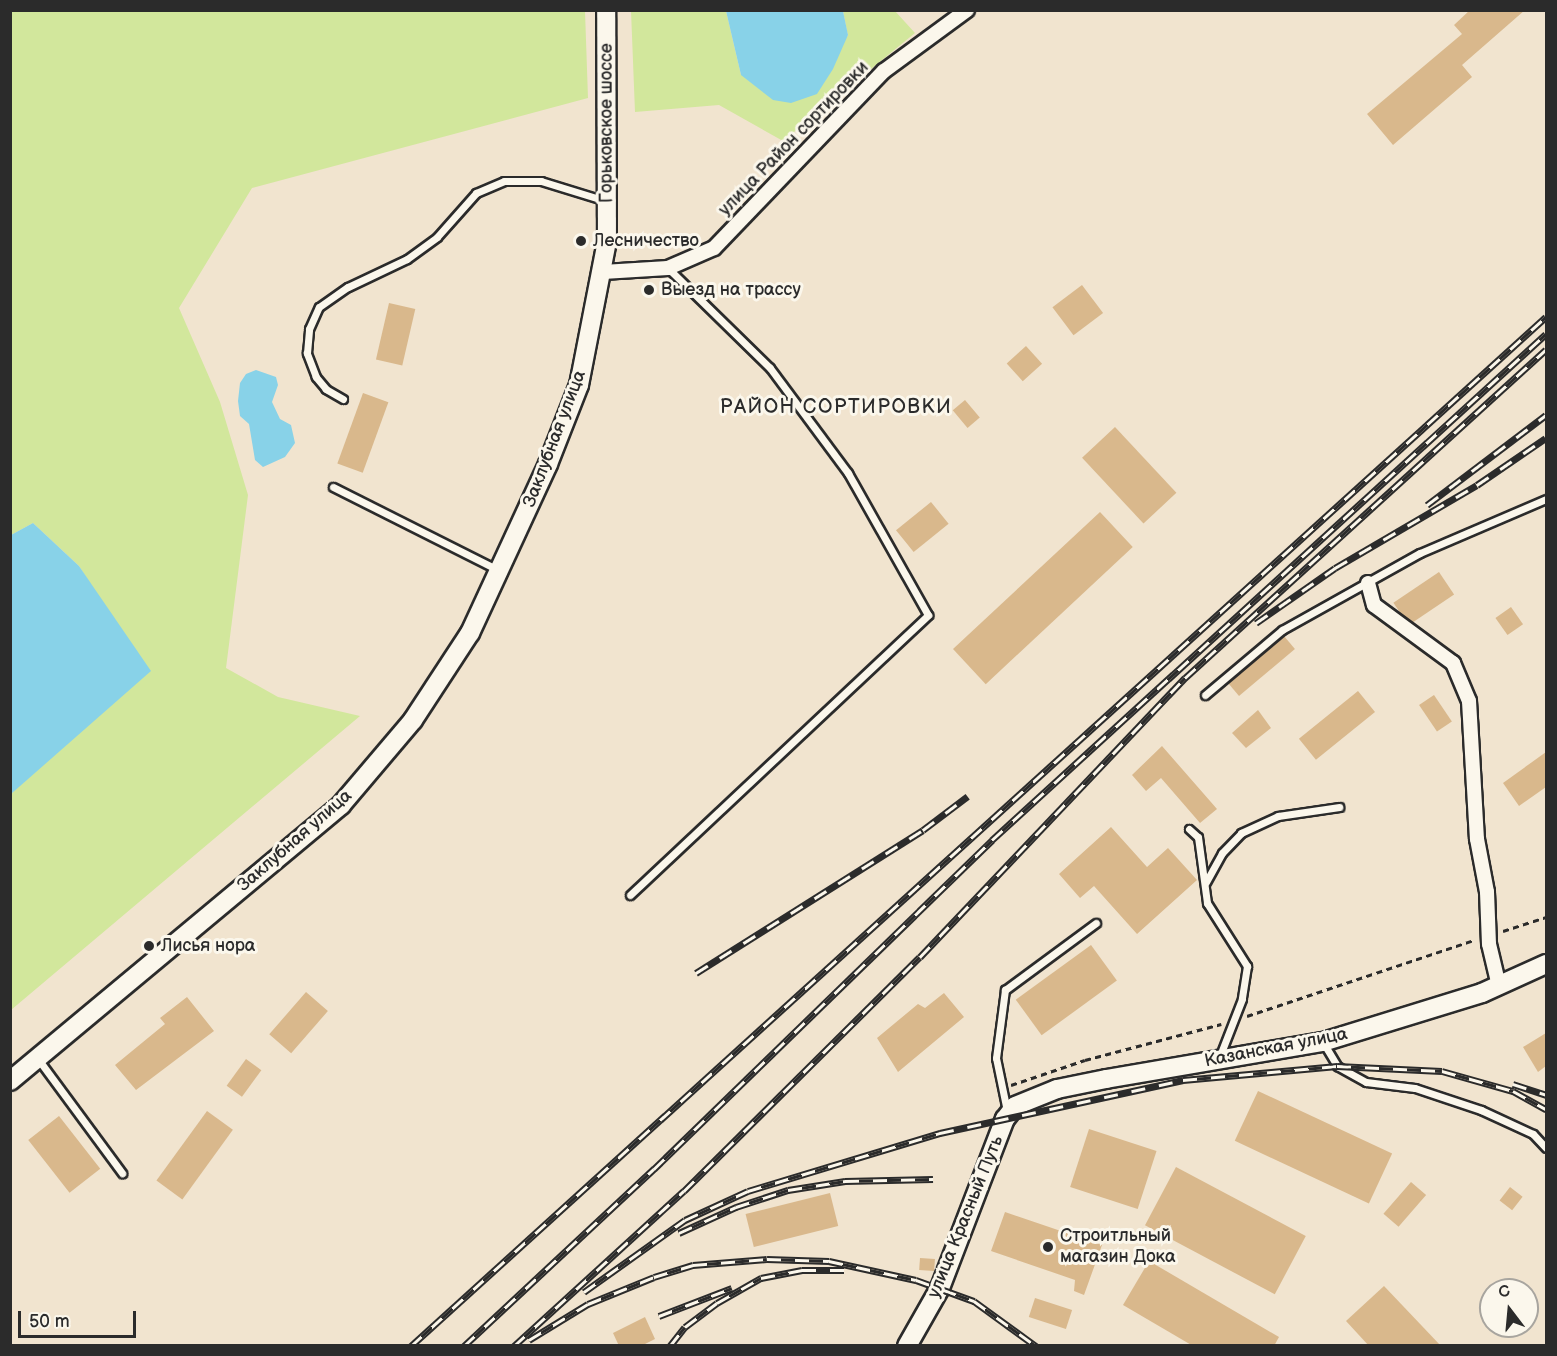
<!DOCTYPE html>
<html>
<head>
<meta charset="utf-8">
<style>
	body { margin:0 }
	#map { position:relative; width:1557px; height:1356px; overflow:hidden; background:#f1e4cf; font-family:"Balsamiq Sans",sans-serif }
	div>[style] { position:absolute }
	.green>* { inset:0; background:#d2e79c }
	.water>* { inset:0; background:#88d2e8 }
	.building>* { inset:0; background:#d9b88c; transform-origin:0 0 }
	.path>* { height:3px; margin-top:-1.5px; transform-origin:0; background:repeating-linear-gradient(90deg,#2b2b2b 0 6px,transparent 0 10.5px) }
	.roads { filter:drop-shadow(2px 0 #2b2b2b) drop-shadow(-2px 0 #2b2b2b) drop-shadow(0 2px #2b2b2b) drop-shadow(0 -2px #2b2b2b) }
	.lane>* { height:7px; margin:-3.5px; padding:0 3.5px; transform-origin:3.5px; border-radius:3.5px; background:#fbf7ec }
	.street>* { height:14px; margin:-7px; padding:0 7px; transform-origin:7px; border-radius:7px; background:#fbf7ec }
	.secondary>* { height:18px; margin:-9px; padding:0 9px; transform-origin:9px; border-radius:9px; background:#fbf7ec }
	.rail>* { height:7px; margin-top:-3.5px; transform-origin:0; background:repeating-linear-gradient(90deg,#fbf7ec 0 14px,#2b2b2b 0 28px); box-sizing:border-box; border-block:2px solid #2b2b2b }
	.dots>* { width:16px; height:16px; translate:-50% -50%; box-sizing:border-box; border:3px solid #fbf7ec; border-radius:50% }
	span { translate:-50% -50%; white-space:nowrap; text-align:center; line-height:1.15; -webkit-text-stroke:6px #fbf7ec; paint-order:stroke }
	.street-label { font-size:18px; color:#2b2b2b }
	.poi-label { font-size:18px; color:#2b2b2b }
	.left { translate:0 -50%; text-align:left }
	.neighbourhood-label { font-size:20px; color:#2b2b2b; letter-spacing:1.5px }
	.frame { position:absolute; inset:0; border:12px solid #2b2b2b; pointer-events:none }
	.north { position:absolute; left:1479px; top:1278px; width:60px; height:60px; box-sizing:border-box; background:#fbf7ec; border:2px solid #a8a59f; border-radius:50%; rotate:344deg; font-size:16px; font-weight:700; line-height:24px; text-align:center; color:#2b2b2b }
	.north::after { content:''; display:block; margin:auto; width:21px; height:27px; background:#2b2b2b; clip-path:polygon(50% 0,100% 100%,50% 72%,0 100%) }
	.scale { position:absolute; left:18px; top:1311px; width:118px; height:27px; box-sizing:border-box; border:3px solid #2b2b2b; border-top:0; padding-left:8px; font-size:18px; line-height:21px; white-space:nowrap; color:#2b2b2b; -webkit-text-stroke:4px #fbf7ec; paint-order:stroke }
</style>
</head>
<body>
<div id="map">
	<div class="green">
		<i style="clip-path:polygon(11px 11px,585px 11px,588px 98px,252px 188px,179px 308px,220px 402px,248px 495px,226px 668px,278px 697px,360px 716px,11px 1010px,11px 794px,53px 754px,101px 601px,79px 566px,33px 523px,11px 535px)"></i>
		<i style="clip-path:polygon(631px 11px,726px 11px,741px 75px,848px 36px,843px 11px,895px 11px,915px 33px,783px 141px,719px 105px,635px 112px)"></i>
	</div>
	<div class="water">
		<i style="clip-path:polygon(726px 11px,843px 11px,848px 35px,833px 69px,817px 94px,791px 103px,773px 100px,741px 75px)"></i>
		<i style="clip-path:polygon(256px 370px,276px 377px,278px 385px,272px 402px,280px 419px,291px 425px,295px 443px,285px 457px,263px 467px,255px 460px,249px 424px,240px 416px,238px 401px,240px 383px,246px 374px)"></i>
		<i style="clip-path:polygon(33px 523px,79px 566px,151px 671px,11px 794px,11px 535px)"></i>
	</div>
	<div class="building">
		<i style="clip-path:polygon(1470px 10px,1525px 10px,1462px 65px,1472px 77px,1393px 145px,1367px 114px,1462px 34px,1454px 25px)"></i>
		<i style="left:1082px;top:285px;width:35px;height:37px;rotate:53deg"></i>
		<i style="left:389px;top:303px;width:27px;height:58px;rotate:13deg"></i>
		<i style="left:1026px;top:346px;width:24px;height:26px;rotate:48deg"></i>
		<i style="left:363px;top:393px;width:27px;height:75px;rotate:20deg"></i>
		<i style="left:965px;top:400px;width:23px;height:16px;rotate:50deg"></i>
		<i style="left:1115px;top:427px;width:90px;height:45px;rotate:47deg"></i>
		<i style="left:931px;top:502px;width:28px;height:45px;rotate:51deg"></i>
		<i style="left:1100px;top:512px;width:48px;height:201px;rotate:47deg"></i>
		<i style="left:1439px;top:572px;width:27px;height:55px;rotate:56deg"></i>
		<i style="left:1511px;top:607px;width:21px;height:19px;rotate:55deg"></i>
		<i style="left:1284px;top:636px;width:17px;height:73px;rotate:50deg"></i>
		<i style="left:1358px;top:691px;width:27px;height:76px;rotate:51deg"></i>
		<i style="left:1434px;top:695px;width:32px;height:18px;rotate:56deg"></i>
		<i style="clip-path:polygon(1258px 710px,1271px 728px,1246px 748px,1232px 733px)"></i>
		<i style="clip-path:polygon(1162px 746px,1217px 809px,1200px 823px,1161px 778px,1146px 791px,1132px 775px)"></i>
		<i style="clip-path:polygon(1546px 752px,1546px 787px,1519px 806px,1503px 783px)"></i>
		<i style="clip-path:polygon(1111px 827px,1147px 867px,1168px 848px,1197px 880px,1137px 934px,1094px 886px,1080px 898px,1059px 874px)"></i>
		<i style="left:1091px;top:945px;width:44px;height:93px;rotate:54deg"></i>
		<i style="left:306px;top:992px;width:29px;height:56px;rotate:41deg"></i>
		<i style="clip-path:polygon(944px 993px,964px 1017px,898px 1072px,877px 1038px,918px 1004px,925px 1008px)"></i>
		<i style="clip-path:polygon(187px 997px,214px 1031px,136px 1090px,115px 1065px,165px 1024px,160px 1018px)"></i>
		<i style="clip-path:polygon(1546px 1033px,1546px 1066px,1538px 1072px,1523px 1047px)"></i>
		<i style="left:246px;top:1059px;width:19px;height:33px;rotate:36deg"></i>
		<i style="left:1258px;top:1091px;width:148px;height:55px;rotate:25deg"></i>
		<i style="left:207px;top:1111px;width:32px;height:86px;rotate:36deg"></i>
		<i style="left:59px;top:1116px;width:67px;height:39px;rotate:52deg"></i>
		<i style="left:1089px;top:1129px;width:71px;height:61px;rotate:18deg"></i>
		<i style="left:1176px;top:1167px;width:147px;height:66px;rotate:28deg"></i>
		<i style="left:1411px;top:1182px;width:20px;height:42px;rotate:41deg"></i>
		<i style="left:1510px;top:1187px;width:16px;height:17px;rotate:38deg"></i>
		<i style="left:830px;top:1193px;width:34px;height:87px;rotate:76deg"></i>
		<i style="clip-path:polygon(1005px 1212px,1102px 1245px,1084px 1295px,1074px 1291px,1075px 1280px,991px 1251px)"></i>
		<i style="left:920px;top:1258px;width:15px;height:12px;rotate:4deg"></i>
		<i style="clip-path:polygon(1149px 1261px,1279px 1337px,1274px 1346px,1193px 1346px,1123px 1305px)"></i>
		<i style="clip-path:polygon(1384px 1286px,1441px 1346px,1369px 1346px,1346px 1321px)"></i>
		<i style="left:1035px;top:1298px;width:39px;height:20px;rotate:18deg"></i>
		<i style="clip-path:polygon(645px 1317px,655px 1339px,641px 1346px,619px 1346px,613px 1333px)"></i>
	</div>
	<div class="path">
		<i style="left:1503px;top:931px;width:45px;rotate:-18deg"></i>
		<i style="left:1247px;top:1016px;width:239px;rotate:-18.5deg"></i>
		<i style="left:1011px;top:1085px;width:78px;rotate:-18.7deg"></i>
		<i style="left:1085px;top:1060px;width:141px;rotate:-14.8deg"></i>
	</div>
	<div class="roads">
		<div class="lane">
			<i style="left:343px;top:399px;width:20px;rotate:-150deg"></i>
			<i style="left:326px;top:389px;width:16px;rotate:-130deg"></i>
			<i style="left:316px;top:377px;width:26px;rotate:-111deg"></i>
			<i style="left:307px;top:353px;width:24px;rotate:-85deg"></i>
			<i style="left:309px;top:329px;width:24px;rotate:-66deg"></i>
			<i style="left:319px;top:307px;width:35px;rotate:-35deg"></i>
			<i style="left:348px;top:287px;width:65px;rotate:-25.4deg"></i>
			<i style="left:407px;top:259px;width:37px;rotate:-36deg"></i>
			<i style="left:437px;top:237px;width:59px;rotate:-48.4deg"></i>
			<i style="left:476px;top:193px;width:30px;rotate:-23deg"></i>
			<i style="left:504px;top:181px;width:37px"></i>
			<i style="left:541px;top:181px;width:68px;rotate:17.1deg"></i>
			<i style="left:333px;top:487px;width:185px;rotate:26.7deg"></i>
			<i style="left:1205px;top:695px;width:101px;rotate:-40.2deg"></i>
			<i style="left:1282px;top:630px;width:158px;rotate:-29.2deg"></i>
			<i style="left:1420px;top:553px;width:137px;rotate:-23.2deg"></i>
			<i style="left:1189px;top:829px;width:12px;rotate:42deg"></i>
			<i style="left:1198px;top:837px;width:67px;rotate:82.2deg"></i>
			<i style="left:1207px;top:903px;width:75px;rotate:57.6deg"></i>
			<i style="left:1247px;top:966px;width:33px;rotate:99deg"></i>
			<i style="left:1242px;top:999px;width:63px;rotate:111.3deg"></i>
			<i style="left:1206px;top:882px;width:33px;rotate:-61deg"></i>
			<i style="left:1222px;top:853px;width:28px;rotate:-46deg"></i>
			<i style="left:1241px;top:833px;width:41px;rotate:-24.7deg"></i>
			<i style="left:1278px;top:816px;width:62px;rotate:-8.4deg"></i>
			<i style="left:630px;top:895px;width:409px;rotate:-43.2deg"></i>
			<i style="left:928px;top:615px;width:163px;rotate:-119.4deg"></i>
			<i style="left:848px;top:473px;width:131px;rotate:-126.6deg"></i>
			<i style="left:770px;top:368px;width:143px;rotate:-135.6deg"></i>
			<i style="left:1324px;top:1044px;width:26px;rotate:59deg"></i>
			<i style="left:1337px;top:1066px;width:33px;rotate:29deg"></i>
			<i style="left:1366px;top:1082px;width:49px;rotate:7deg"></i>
			<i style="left:1415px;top:1088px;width:70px;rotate:18.4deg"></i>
			<i style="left:1481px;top:1110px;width:57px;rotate:24.8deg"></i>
			<i style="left:1533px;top:1134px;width:19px;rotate:47deg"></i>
			<i style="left:38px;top:1059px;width:142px;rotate:53.6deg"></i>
			<i style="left:1007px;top:1111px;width:54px;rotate:-101.7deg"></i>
			<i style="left:996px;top:1058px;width:69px;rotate:-82.5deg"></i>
			<i style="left:1005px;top:990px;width:113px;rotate:-36.4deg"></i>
		</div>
		<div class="street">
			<i style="left:603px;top:272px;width:65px;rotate:-3.5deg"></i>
			<i style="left:668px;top:268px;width:50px;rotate:-23.5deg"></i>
			<i style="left:714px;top:248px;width:245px;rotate:-46.2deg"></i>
			<i style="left:884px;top:71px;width:103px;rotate:-36.3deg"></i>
			<i style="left:1368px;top:583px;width:23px;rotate:75deg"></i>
			<i style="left:1374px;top:605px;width:98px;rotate:36.3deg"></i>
			<i style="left:1453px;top:663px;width:41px;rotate:67.2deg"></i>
			<i style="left:1469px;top:701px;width:138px;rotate:86.7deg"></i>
			<i style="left:1477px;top:839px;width:54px;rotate:79.3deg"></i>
			<i style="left:1487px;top:892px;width:52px;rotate:87.8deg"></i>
			<i style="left:1489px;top:944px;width:43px;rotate:76.6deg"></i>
		</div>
		<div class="secondary">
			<i style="left:10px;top:1081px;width:431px;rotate:-39.8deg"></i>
			<i style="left:341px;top:805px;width:111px;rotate:-49.7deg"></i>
			<i style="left:413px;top:720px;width:104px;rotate:-56.8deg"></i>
			<i style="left:470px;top:633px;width:186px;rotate:-65.2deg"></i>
			<i style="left:548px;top:464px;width:85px;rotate:-68.6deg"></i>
			<i style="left:579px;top:385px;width:147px;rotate:-79deg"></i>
			<i style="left:607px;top:241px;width:231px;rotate:-90.2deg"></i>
			<i style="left:907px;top:1346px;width:67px;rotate:-60.4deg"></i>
			<i style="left:940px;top:1288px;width:181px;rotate:-69deg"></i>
			<i style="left:1005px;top:1119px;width:16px;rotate:-52deg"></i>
			<i style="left:1015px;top:1106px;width:45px;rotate:-22deg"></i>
			<i style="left:1057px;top:1089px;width:50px;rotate:-11.5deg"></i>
			<i style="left:1106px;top:1079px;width:220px;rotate:-9.7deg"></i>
			<i style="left:1323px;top:1042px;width:166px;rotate:-17.1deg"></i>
			<i style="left:1482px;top:993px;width:70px;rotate:-24.4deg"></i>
		</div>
	</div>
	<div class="rail">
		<i style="left:1427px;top:505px;width:149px;rotate:-37.1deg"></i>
		<i style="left:1256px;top:623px;width:96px;rotate:-34.8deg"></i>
		<i style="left:1335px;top:568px;width:164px;rotate:-30.3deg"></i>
		<i style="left:1477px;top:485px;width:83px;rotate:-34.3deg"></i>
		<i style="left:696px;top:973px;width:268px;rotate:-32.2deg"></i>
		<i style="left:923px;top:830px;width:56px;rotate:-37.1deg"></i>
		<i style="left:1513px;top:1084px;width:35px;rotate:18deg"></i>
		<i style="left:679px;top:1233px;width:63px;rotate:-24.5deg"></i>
		<i style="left:736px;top:1207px;width:55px;rotate:-18.1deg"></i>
		<i style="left:788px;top:1190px;width:58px;rotate:-9deg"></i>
		<i style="left:845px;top:1181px;width:88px;rotate:-1.3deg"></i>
		<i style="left:584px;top:1292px;width:124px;rotate:-35.5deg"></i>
		<i style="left:685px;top:1220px;width:69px;rotate:-24.7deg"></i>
		<i style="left:748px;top:1191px;width:201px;rotate:-16.8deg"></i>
		<i style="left:940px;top:1133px;width:249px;rotate:-12.3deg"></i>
		<i style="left:1183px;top:1080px;width:155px;rotate:-5.2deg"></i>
		<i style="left:1337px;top:1066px;width:105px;rotate:2.7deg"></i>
		<i style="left:1442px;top:1071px;width:74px;rotate:15.7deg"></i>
		<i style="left:1513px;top:1091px;width:38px;rotate:29deg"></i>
		<i style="left:659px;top:1316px;width:78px;rotate:-21deg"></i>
		<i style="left:529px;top:1340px;width:69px;rotate:-31.4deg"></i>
		<i style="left:588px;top:1304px;width:71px;rotate:-22.2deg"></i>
		<i style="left:654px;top:1277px;width:41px;rotate:-17.1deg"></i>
		<i style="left:693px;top:1265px;width:74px;rotate:-4.6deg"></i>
		<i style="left:767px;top:1259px;width:62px;rotate:1.8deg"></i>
		<i style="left:829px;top:1261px;width:89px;rotate:12.3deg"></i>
		<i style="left:916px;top:1280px;width:62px;rotate:19.9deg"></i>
		<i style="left:974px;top:1301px;width:77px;rotate:36deg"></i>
		<i style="left:411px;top:1346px;width:1532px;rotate:-42.2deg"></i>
		<i style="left:464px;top:1346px;width:260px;rotate:-43deg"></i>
		<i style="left:654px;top:1169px;width:472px;rotate:-44.2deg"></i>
		<i style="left:992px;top:840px;width:750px;rotate:-42.41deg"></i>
		<i style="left:514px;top:1346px;width:230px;rotate:-42.4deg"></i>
		<i style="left:684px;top:1191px;width:332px;rotate:-44.8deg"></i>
		<i style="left:920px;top:957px;width:385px;rotate:-46.5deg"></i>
		<i style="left:1185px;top:678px;width:488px;rotate:-42.3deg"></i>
		<i style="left:670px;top:1346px;width:24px;rotate:-52deg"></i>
		<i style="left:685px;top:1327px;width:40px;rotate:-37deg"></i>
		<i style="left:717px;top:1303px;width:51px;rotate:-29.6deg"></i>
		<i style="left:761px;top:1278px;width:42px;rotate:-11deg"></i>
		<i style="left:802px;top:1270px;width:42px"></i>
	</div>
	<div class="dots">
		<i style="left:581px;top:241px;background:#2b2b2b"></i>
		<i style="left:649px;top:290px;background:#2b2b2b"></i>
		<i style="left:149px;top:946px;background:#2b2b2b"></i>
		<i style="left:1048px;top:1247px;background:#2b2b2b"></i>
	</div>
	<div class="street-label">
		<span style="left:607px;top:123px;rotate:-90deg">Горьковское шоссе</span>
		<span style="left:794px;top:139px;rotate:-46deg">улица Район сортировки</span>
		<span style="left:555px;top:439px;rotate:-69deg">Заклубная улица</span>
		<span style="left:295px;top:841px;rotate:-41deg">Заклубная улица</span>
		<span style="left:1276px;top:1048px;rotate:-11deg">Казанская улица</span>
		<span style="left:966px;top:1217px;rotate:-68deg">улица Красный Путь</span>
	</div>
	<div class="poi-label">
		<span class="left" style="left:593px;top:241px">Лесничество</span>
		<span class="left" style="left:661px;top:290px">Выезд на трассу</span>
		<span class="left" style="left:161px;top:946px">Лисья нора</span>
		<span class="left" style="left:1060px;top:1247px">Строитльный<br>магазин Дока</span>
	</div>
	<div class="neighbourhood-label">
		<span style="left:836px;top:407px">РАЙОН СОРТИРОВКИ</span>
	</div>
	<div class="frame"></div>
	<div class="north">С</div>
	<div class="scale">50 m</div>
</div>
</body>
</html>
